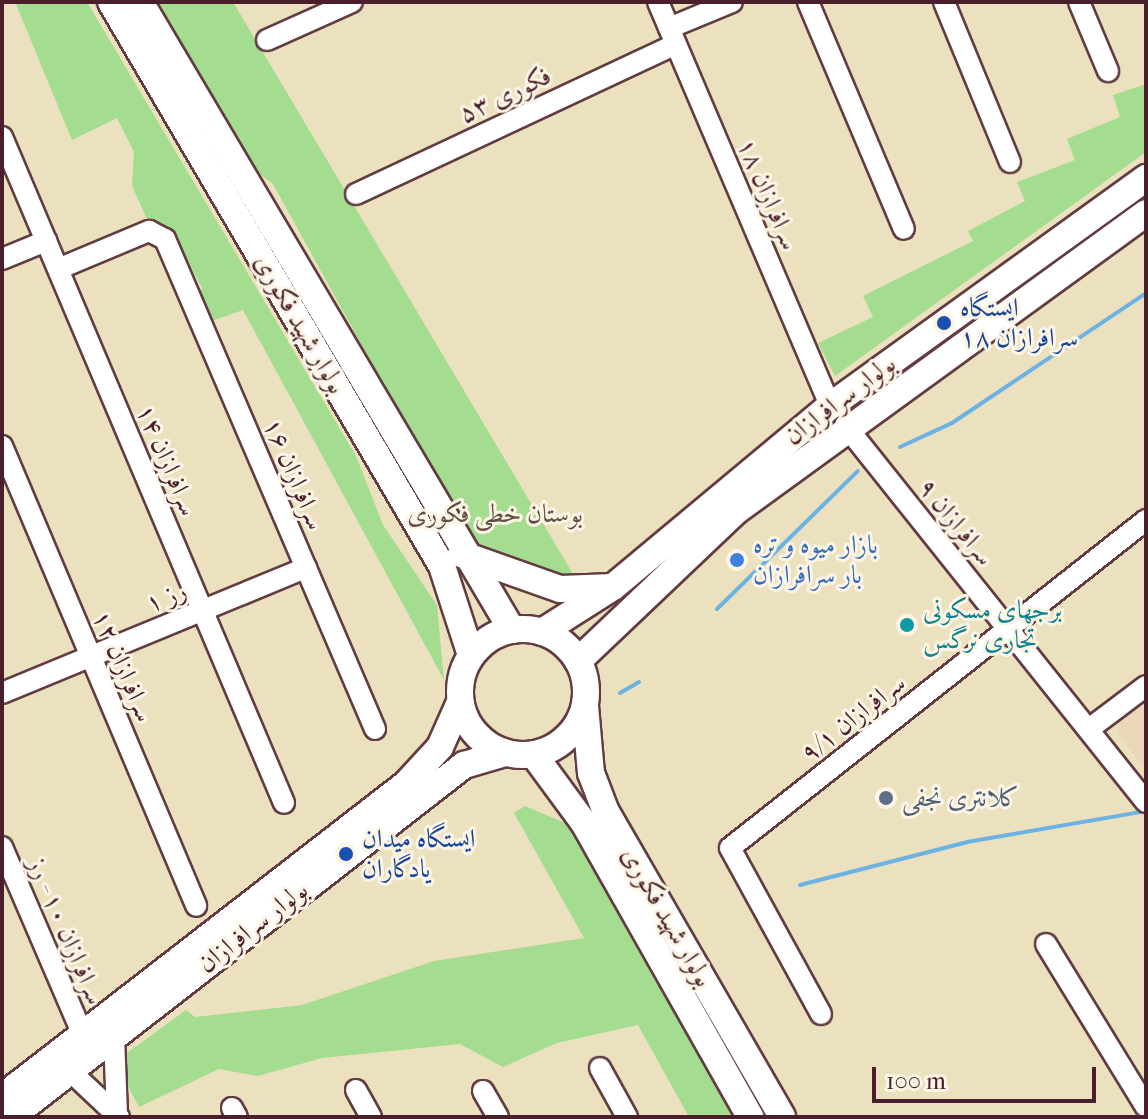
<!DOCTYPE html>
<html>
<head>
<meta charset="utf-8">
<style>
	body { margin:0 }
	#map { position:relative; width:1148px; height:1119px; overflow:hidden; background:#ebe1bf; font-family:"IM FELL French Canon",Amiri,serif }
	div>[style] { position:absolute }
	.built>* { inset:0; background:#edd7bb }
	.green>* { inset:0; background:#a4dd8f }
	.stream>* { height:4px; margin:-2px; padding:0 2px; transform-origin:2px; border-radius:2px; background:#6cb3e3 }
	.roads { filter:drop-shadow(2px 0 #623c41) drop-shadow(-2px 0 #623c41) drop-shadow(0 2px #623c41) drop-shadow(0 -2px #623c41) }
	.minor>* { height:20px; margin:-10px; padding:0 10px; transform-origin:10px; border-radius:10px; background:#fff }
	.major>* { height:26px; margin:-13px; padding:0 13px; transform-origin:13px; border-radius:13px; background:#fff }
	.major>.ring { margin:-13px; padding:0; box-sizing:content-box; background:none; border:26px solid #fff; border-radius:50% }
	.dots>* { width:22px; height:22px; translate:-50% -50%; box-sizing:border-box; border:4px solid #fcf5e5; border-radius:50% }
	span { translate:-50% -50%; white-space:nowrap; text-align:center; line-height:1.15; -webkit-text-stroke:6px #fcf5e5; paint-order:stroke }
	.street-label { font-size:26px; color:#4a1f2b }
	.transit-label { font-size:26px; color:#164399 }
	.left { translate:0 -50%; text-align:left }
	.park-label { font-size:26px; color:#604e44 }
	.shop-label { font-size:26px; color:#366cbe }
	.culture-label { font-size:26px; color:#0d838f }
	.service-label { font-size:26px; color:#4e5e75 }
	.frame { position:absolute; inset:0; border:4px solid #4a1f2b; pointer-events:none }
	.scale { position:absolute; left:872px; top:1067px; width:224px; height:36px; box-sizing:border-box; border:4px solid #4a1f2b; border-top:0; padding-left:10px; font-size:24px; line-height:28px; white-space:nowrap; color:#4a1f2b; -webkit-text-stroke:6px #fcf5e5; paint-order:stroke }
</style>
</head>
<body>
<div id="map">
	<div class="built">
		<i style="clip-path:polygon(1146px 699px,1146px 771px,1117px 732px,1120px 718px)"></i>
	</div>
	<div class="green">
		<i style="clip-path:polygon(15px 2px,87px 2px,356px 456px,383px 525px,437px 605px,444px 680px,243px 310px,209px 322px,196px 296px,202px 288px,171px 229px,148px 221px,132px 186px,134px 152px,117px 118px,72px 140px)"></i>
		<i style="clip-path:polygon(157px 2px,233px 2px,576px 579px,475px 551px,273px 184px,253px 169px)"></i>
		<i style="clip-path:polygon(1146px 84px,1146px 152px,835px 376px,818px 343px,873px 317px,863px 296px,973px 241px,968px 231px,1025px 201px,1017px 182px,1075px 160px,1067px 139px,1120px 117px,1113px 95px)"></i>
		<i style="clip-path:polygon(525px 806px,570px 825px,739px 1117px,689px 1117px,638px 1025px,557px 1043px,503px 1067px,460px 1044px,322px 1058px,258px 1076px,219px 1069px,139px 1107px,125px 1081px,127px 1053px,186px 1010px,195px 1017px,302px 1005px,434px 961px,584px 938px,514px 813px)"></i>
	</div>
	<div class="stream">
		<i style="left:900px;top:447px;width:57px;rotate:-24.8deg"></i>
		<i style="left:952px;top:423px;width:234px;rotate:-33.8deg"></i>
		<i style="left:717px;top:609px;width:197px;rotate:-44.4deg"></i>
		<i style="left:620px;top:693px;width:22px;rotate:-30deg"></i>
		<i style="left:800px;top:885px;width:172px;rotate:-14.4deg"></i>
		<i style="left:967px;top:842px;width:177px;rotate:-9.8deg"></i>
	</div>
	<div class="roads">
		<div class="minor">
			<i style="left:658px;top:2px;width:439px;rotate:66.9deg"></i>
			<i style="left:808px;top:2px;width:246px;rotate:67.1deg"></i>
			<i style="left:944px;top:2px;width:173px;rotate:67.6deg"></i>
			<i style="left:1079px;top:2px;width:75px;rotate:67.2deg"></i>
			<i style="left:669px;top:28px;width:68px;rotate:-22.4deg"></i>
			<i style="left:267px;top:40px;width:93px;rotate:-24.1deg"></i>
			<i style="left:2px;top:137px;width:723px;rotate:67.05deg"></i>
			<i style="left:356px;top:194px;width:353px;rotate:-25.1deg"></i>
			<i style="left:2px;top:259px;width:48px;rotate:-22.2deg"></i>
			<i style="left:58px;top:269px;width:99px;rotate:-22.7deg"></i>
			<i style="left:149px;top:231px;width:18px;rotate:27deg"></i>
			<i style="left:165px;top:239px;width:533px;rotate:66.8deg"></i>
			<i style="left:845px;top:425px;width:482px;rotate:51.4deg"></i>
			<i style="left:2px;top:446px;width:499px;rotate:67.1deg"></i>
			<i style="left:2px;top:693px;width:329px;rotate:-22.4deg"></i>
			<i style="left:1089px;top:729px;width:71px;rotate:-37deg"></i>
			<i style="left:2px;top:847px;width:205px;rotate:66.7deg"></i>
			<i style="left:1046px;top:944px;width:191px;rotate:58.5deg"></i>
			<i style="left:821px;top:1014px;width:189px;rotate:-118.7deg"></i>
			<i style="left:730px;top:848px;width:530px;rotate:-38.25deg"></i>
			<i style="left:114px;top:1036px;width:78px;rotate:87.8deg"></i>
			<i style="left:600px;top:1068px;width:56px;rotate:61.1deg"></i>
			<i style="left:70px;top:1071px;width:67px;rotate:43.2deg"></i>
			<i style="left:356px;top:1090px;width:31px;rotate:61deg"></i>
			<i style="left:483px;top:1091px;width:30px;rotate:60deg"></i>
			<i style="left:232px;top:1108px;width:10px;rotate:61deg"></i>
		</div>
		<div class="major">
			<i style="left:111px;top:2px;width:654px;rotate:59.59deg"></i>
			<i style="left:442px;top:566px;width:94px;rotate:72deg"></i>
			<i style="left:140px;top:2px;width:730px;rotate:59.36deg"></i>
			<i style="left:461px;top:554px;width:105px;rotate:19.5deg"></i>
			<i style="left:560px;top:589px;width:53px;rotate:-2.2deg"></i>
			<i class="ring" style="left:460px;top:629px;width:100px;height:100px"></i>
			<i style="left:542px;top:632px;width:84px;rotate:-32.4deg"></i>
			<i style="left:613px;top:587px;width:283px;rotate:-39.8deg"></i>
			<i style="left:830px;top:406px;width:390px;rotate:-35.8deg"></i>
			<i style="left:578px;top:661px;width:218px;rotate:-43.5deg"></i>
			<i style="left:736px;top:511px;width:507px;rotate:-36.01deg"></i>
			<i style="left:585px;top:706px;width:67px;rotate:84.9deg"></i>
			<i style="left:591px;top:773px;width:40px;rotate:69deg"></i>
			<i style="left:605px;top:810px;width:354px;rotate:60deg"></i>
			<i style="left:534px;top:755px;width:84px;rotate:53.7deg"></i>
			<i style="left:584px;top:823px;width:338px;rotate:60.5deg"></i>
			<i style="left:2px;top:1097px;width:511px;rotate:-37.77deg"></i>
			<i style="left:406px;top:784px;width:50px;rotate:-47.4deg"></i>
			<i style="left:440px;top:747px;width:49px;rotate:-66deg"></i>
			<i style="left:11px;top:1117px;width:574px;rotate:-37.85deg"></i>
			<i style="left:464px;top:765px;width:43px;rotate:-16.3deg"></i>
		</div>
	</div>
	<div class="dots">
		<i style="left:944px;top:323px;background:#1a4fb4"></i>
		<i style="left:737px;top:560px;background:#3f7fe0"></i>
		<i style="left:907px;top:625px;background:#0f9aa8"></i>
		<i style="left:886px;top:798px;background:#5c6f8a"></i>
		<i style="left:346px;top:854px;background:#1a4fb4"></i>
	</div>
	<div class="street-label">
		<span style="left:505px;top:95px;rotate:-25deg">فکوری ۵۳</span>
		<span style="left:768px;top:194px;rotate:67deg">سرافرازان ۱۸</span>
		<span style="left:300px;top:324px;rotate:60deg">بولوار شهید فکوری</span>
		<span style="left:840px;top:400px;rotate:-37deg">بولوار سرافرازان</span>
		<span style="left:167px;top:460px;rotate:67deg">سرافرازان ۱۴</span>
		<span style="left:294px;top:474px;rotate:67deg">سرافرازان ۱۶</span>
		<span style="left:956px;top:522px;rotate:51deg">سرافرازان ۹</span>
		<span style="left:166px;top:597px;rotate:-22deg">رز ۱</span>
		<span style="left:123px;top:666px;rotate:67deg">سرافرازان ۱۲</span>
		<span style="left:853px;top:718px;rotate:-38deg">سرافرازان ۹/۱</span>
		<span style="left:667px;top:917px;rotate:60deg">بولوار شهید فکوری</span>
		<span style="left:253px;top:927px;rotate:-38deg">بولوار سرافرازان</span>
		<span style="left:66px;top:931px;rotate:67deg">سرافرازان ۱۰ - رز</span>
	</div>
	<div class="transit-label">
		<span class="left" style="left:960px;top:323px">ایستگاه<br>سرافرازان ۱۸</span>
		<span class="left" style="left:362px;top:854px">ایستگاه میدان<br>یادگاران</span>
	</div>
	<div class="park-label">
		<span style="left:495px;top:514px">بوستان خطی فکوری</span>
	</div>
	<div class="shop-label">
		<span class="left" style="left:753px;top:560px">بازار میوه و تره<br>بار سرافرازان</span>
	</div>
	<div class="culture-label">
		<span class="left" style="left:923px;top:625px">برجهای مسکونی<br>تجاری نرگس</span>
	</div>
	<div class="service-label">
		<span class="left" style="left:902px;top:798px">کلانتری نجفی</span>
	</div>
	<div class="frame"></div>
	<div class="scale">100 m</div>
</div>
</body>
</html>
